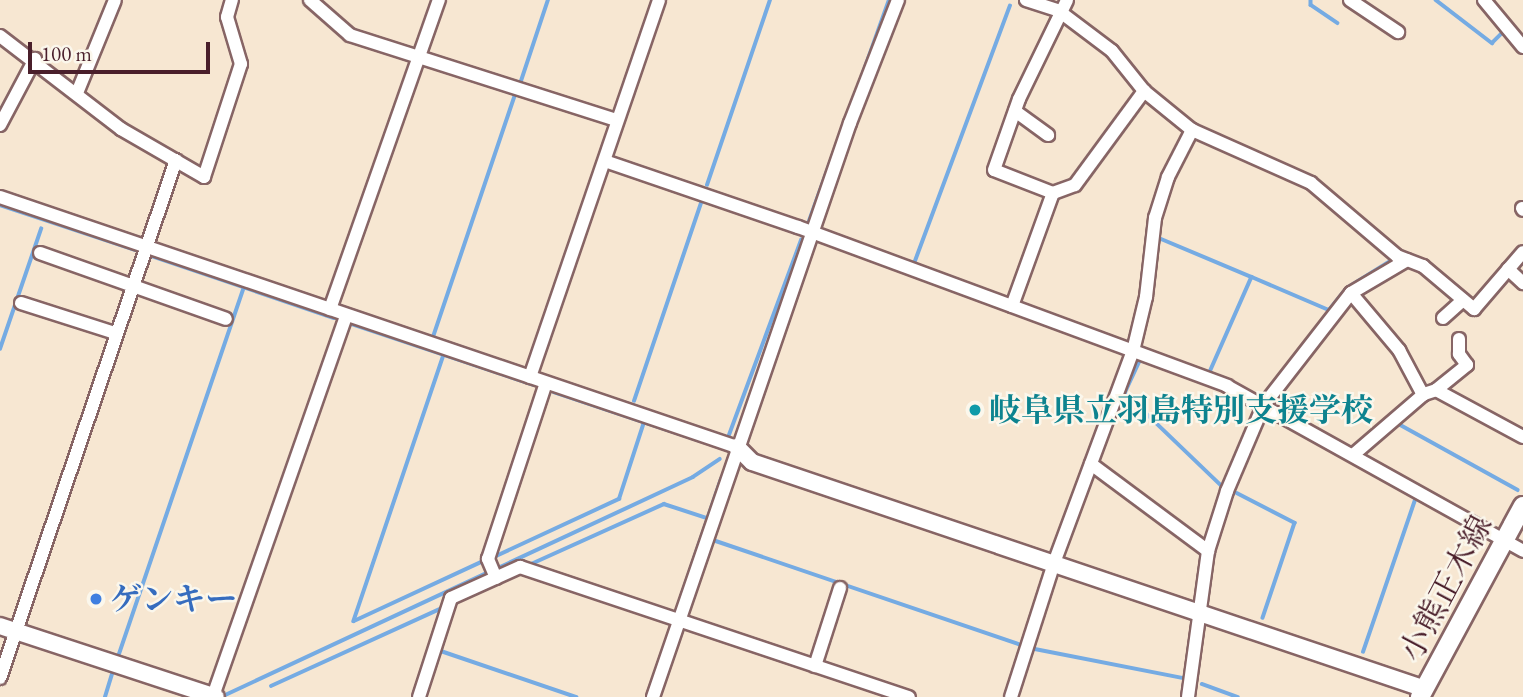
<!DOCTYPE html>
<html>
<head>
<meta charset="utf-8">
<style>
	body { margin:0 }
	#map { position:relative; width:1523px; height:697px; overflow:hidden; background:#f7e7d2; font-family:"EB Garamond","Noto Serif JP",serif }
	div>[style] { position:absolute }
	.stream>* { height:3.5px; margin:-1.75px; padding:0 1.75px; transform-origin:1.75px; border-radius:1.75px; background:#75abe3 }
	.roads { filter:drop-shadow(2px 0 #876565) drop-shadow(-2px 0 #876565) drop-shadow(0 2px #876565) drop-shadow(0 -2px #876565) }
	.minor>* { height:12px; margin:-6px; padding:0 6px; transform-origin:6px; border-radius:6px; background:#fff }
	.tertiary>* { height:16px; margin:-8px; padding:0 8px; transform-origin:8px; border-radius:8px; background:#fff }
	.secondary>* { height:18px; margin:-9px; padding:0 9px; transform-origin:9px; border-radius:9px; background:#fff }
	.dots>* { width:19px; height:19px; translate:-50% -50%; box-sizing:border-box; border:4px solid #fbf7ec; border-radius:50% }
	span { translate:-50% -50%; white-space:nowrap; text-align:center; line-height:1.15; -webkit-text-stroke:5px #fbf7ec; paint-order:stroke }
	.culture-label { font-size:32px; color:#0d838f; font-weight:700 }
	.left { translate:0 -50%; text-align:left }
	.street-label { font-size:32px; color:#4a1f2b }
	.shop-label { font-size:32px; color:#366cbe; font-weight:700 }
	.scale { position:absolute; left:28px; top:42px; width:182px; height:32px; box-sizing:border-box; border:4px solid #4a1f2b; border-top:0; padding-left:9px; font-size:21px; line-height:24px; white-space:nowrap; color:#4a1f2b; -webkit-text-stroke:5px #fbf7ec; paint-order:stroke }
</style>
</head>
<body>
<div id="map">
	<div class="stream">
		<i style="left:1311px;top:0;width:5px;rotate:90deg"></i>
		<i style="left:1311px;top:5px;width:32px;rotate:34deg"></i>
		<i style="left:1436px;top:0;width:71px;rotate:37.5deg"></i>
		<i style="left:1492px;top:43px;width:17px;rotate:-45deg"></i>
		<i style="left:521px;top:81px;width:85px;rotate:-71.6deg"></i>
		<i style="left:858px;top:87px;width:92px;rotate:-70.4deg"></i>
		<i style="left:707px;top:185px;width:195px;rotate:-71.2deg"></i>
		<i style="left:0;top:205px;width:142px;rotate:18.4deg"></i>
		<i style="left:809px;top:221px;width:65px;rotate:-70.2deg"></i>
		<i style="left:1159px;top:238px;width:101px;rotate:22.8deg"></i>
		<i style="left:1252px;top:277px;width:102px;rotate:113.8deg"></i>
		<i style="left:152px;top:256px;width:192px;rotate:18.8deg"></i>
		<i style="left:915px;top:261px;width:272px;rotate:-69.6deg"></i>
		<i style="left:1252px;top:277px;width:84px;rotate:23.2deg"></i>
		<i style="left:1329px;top:310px;width:28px;rotate:-51deg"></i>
		<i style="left:1347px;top:288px;width:53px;rotate:-31.9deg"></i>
		<i style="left:352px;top:324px;width:192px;rotate:18.5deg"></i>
		<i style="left:433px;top:337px;width:256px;rotate:-71.3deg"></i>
		<i style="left:0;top:349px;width:127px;rotate:-71.1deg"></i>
		<i style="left:444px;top:355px;width:281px;rotate:108.7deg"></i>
		<i style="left:354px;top:621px;width:140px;rotate:-24.9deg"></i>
		<i style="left:1141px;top:359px;width:38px;rotate:115deg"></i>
		<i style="left:1125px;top:393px;width:133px;rotate:43.8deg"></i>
		<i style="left:554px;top:392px;width:167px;rotate:18.5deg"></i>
		<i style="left:634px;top:401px;width:212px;rotate:-71.3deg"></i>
		<i style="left:1397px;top:423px;width:138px;rotate:29deg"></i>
		<i style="left:729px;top:435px;width:208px;rotate:-69.7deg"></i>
		<i style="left:1237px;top:493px;width:65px;rotate:27.3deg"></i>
		<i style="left:1295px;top:523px;width:100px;rotate:108.6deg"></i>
		<i style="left:716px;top:541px;width:320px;rotate:18.8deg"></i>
		<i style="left:494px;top:557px;width:138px;rotate:-24.9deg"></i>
		<i style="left:619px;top:499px;width:81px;rotate:-72deg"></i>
		<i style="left:529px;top:565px;width:148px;rotate:-24.3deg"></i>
		<i style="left:664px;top:504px;width:45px;rotate:18deg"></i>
		<i style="left:496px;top:569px;width:217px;rotate:-25deg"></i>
		<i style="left:693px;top:477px;width:32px;rotate:-34deg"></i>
		<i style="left:677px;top:609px;width:137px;rotate:-71.3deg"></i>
		<i style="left:452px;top:613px;width:40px;rotate:106deg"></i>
		<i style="left:441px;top:651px;width:143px;rotate:18.8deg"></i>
		<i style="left:1035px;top:649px;width:151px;rotate:11.1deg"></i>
		<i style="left:1363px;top:652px;width:164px;rotate:-71.1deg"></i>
		<i style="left:119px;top:654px;width:388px;rotate:-71.2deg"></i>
		<i style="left:1202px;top:684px;width:38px;rotate:20deg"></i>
		<i style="left:271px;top:686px;width:186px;rotate:-24.5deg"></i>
		<i style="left:105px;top:697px;width:24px;rotate:-73deg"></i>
		<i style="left:221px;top:697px;width:296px;rotate:-25deg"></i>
	</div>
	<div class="roads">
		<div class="minor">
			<i style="left:310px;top:0;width:53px;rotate:41.2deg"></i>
			<i style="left:350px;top:35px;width:280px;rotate:17.7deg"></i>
			<i style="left:1026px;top:0;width:35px;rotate:18deg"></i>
			<i style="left:1059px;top:11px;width:66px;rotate:37deg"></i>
			<i style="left:1112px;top:51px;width:51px;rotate:51.3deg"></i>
			<i style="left:1144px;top:91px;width:62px;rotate:39.1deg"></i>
			<i style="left:1192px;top:130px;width:130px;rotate:24deg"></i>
			<i style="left:1311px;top:183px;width:113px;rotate:40.3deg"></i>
			<i style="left:1397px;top:256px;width:28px;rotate:21deg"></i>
			<i style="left:1423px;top:266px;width:67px;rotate:40.1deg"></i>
			<i style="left:1474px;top:309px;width:75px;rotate:-49.3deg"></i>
			<i style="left:1350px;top:0;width:58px;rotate:33.7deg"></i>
			<i style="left:1484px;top:0;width:61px;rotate:50.3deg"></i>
			<i style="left:0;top:36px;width:153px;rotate:37.5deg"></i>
			<i style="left:121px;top:129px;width:96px;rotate:30deg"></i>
			<i style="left:204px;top:177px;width:119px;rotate:-71.9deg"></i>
			<i style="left:241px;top:64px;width:49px;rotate:-106.6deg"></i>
			<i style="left:227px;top:17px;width:18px;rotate:-74deg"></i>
			<i style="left:77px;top:93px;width:100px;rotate:-67.8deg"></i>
			<i style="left:1015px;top:111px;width:41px;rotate:36deg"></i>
			<i style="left:0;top:125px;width:75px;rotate:-62.1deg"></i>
			<i style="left:605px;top:161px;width:204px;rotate:18.9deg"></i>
			<i style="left:798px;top:227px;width:458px;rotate:20.3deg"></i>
			<i style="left:1227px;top:386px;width:339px;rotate:29.1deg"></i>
			<i style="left:1053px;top:193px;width:63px;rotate:-158.7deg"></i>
			<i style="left:994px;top:170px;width:75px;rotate:-70.6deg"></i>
			<i style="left:1019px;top:99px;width:110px;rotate:-64.1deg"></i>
			<i style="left:0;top:197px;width:778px;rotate:18.74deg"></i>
			<i style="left:1522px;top:208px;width:2px;rotate:63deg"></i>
			<i style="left:40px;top:253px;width:197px;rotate:19.5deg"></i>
			<i style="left:1508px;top:269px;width:21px;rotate:43deg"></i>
			<i style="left:1351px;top:293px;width:75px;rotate:49.9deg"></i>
			<i style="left:1399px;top:350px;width:51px;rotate:61.9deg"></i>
			<i style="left:21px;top:303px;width:99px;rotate:17.7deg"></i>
			<i style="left:1012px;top:306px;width:120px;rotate:-70.1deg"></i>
			<i style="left:1053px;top:193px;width:23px;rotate:-20deg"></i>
			<i style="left:1075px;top:185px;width:117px;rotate:-53.7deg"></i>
			<i style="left:330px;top:309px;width:328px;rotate:-70.6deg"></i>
			<i style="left:1443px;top:318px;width:27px;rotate:-42deg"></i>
			<i style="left:530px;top:377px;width:398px;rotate:-71.1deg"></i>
			<i style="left:1436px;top:390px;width:40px;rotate:-39deg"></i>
			<i style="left:1467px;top:365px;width:14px;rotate:-126deg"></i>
			<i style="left:1459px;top:354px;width:15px;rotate:-90deg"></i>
			<i style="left:1353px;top:455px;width:94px;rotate:-40.7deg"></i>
			<i style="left:1424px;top:394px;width:13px;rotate:-18deg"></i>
			<i style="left:1436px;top:390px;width:99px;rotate:28.4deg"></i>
			<i style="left:1091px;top:464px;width:146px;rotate:36.6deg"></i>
			<i style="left:496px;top:578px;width:21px;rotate:-113deg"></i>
			<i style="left:488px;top:559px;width:185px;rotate:-71.8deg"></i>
			<i style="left:815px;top:666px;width:82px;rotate:-72.2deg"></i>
			<i style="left:0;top:678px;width:547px;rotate:-71.23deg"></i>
			<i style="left:213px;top:696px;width:402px;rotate:-70.7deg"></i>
			<i style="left:419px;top:697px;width:104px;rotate:-72.1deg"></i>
			<i style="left:451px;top:598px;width:76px;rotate:-24.2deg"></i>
			<i style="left:520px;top:567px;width:410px;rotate:18.5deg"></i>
			<i style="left:653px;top:697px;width:607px;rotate:-71.06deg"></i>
			<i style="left:850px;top:123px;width:132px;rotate:-68.7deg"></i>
			<i style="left:1011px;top:697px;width:141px;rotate:-72.2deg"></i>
			<i style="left:1054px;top:563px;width:226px;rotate:-69.6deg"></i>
			<i style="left:1133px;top:351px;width:56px;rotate:-76.5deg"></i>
			<i style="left:1146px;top:297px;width:80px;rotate:-83.5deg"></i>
			<i style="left:1155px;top:218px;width:43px;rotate:-72.4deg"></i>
			<i style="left:1168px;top:177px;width:53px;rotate:-62.9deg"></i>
			<i style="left:1188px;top:697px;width:147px;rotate:-82.2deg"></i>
			<i style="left:1208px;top:551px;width:63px;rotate:-72.4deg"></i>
			<i style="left:1227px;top:491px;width:92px;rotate:-67deg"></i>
			<i style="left:1263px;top:406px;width:143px;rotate:-52.1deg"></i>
			<i style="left:1351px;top:293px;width:65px;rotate:-30.5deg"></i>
		</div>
		<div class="tertiary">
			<i style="left:737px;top:447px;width:21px;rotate:45deg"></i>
			<i style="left:752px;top:462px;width:710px;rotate:18.64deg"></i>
			<i style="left:0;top:626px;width:227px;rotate:18.2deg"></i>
		</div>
		<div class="secondary">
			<i style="left:1420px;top:697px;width:217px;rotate:-61.7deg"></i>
		</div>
	</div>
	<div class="dots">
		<i style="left:975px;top:410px;background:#0f9aa8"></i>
		<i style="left:96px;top:599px;background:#3f7fe0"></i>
	</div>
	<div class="culture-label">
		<span class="left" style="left:989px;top:410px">岐阜県立羽島特別支援学校</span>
	</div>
	<div class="street-label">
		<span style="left:1446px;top:588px;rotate:-62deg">小熊正木線</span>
	</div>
	<div class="shop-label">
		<span class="left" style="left:110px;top:599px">ゲンキー</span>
	</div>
	<div class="scale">100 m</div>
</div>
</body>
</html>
